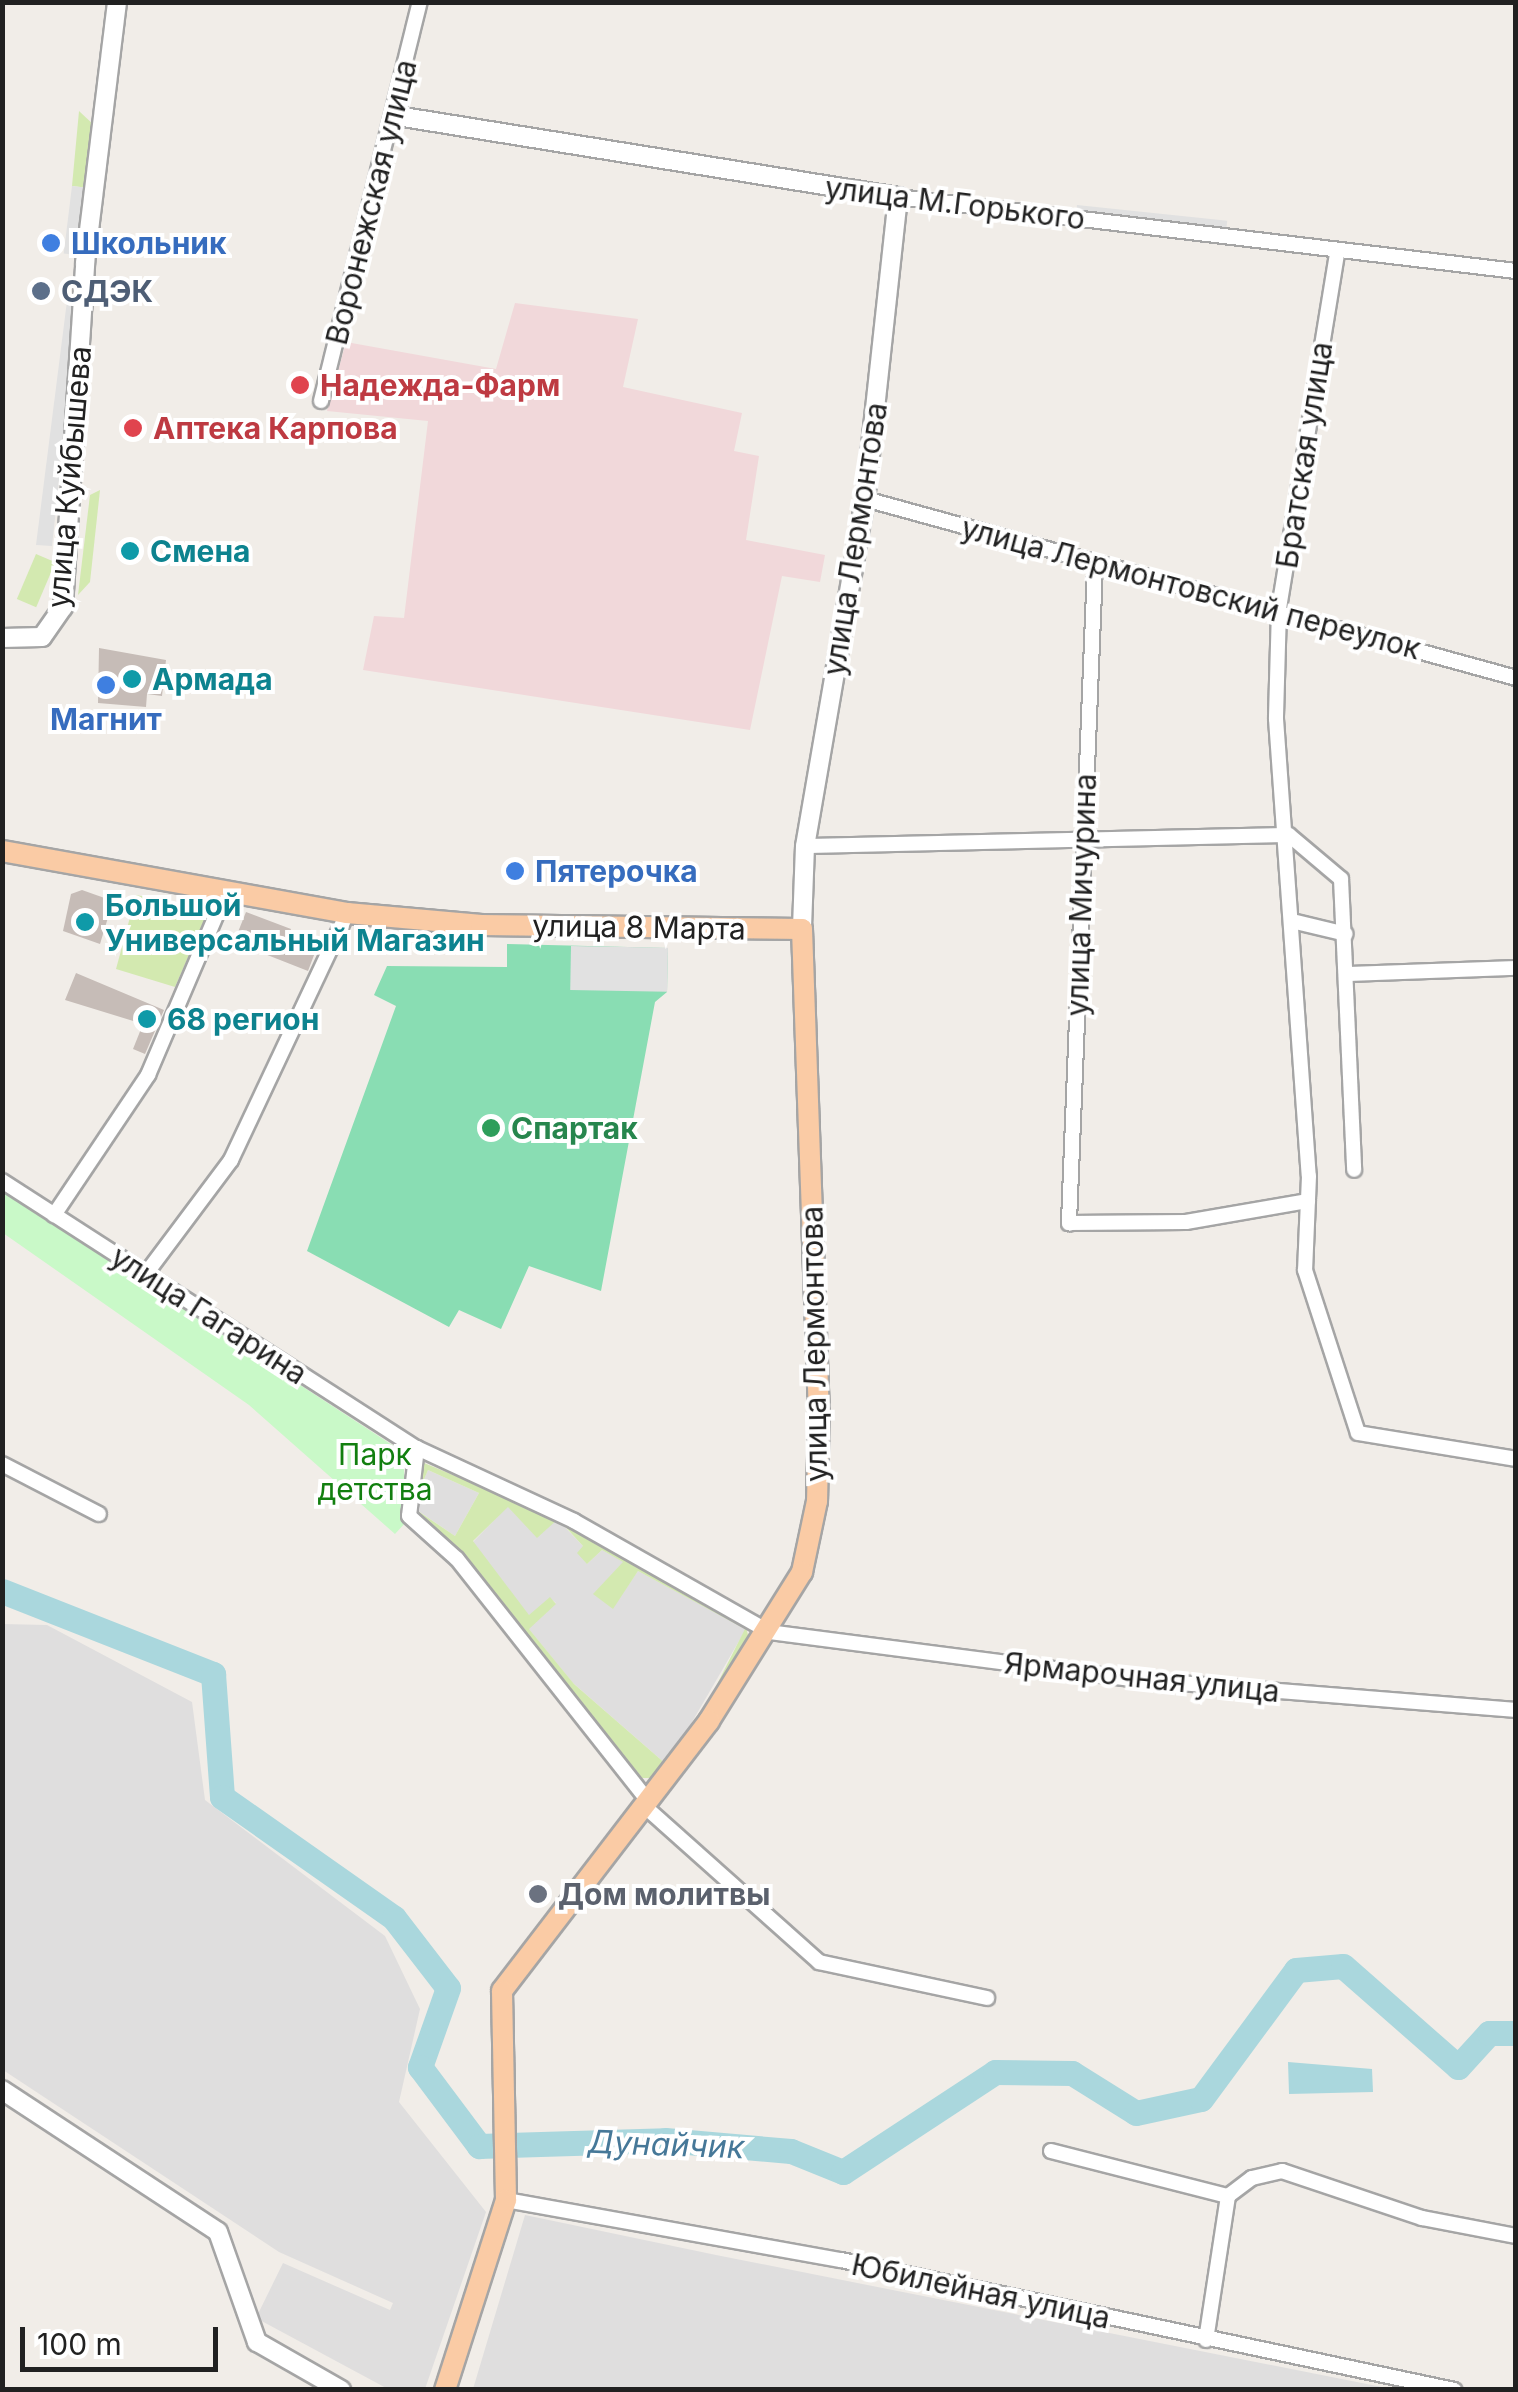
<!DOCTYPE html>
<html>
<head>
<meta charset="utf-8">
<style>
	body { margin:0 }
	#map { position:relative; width:1518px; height:2392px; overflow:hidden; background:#f1ede8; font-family:Inter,sans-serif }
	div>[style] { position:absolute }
	.residential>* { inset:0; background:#dfdede }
	.commercial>* { inset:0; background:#f1d8da }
	.grass>* { inset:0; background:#d3e9b0; transform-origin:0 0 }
	.park>* { inset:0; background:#c9f9c8 }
	.pitch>* { inset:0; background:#89ddb3 }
	.parking>* { inset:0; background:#e1e1e1; transform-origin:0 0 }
	.water>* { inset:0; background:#aad7dd }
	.river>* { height:25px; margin:-12.5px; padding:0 12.5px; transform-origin:12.5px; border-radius:12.5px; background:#aad7dd }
	.building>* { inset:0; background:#c6bcb7 }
	.roads { filter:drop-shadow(2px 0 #a5a5a5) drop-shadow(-2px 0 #a5a5a5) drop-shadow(0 2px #a5a5a5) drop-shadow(0 -2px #a5a5a5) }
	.minor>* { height:14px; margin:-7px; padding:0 7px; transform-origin:7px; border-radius:7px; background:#fff }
	.tertiary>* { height:18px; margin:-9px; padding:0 9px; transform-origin:9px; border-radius:9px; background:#fff }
	.primary>* { height:20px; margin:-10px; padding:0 10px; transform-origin:10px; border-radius:10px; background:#facba5 }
	.dots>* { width:28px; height:28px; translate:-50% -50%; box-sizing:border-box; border:5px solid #fff; border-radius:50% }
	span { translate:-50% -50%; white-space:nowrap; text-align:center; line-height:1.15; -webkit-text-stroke:8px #fff; paint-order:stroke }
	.street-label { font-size:30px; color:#212121 }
	.shop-label { font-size:30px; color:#366cbe; font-weight:700 }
	.left { translate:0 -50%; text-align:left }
	.service-label { font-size:30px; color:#4e5e75; font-weight:700 }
	.health-label { font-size:30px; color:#be3a42; font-weight:700 }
	.culture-label { font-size:30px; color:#0d838f; font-weight:700 }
	.leisure-label { font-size:30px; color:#27864d; font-weight:700 }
	.park-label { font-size:30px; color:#127f0f }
	.worship-label { font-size:30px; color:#5b616d; font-weight:700 }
	.water-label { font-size:32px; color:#467898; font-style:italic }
	.frame { position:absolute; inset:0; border:5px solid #212121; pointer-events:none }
	.scale { position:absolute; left:20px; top:2327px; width:198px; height:45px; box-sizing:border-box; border:5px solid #212121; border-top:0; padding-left:12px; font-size:30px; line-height:35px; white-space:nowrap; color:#212121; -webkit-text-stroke:8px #fff; paint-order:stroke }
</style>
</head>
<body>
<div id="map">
	<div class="residential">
		<i style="clip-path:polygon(428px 1470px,479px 1493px,455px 1536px,411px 1506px)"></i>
		<i style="clip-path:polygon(508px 1506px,537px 1537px,557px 1519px,583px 1546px,587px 1564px,602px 1550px,624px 1562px,612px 1609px,638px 1571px,746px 1629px,667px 1765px,573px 1683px,528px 1628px,556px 1603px,550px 1598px,529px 1616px,473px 1542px)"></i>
		<i style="clip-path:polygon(2px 1624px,47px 1625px,192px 1702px,205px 1800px,385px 1936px,420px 2009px,399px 2102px,486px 2212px,425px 2389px,388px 2389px,256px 2318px,283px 2263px,390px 2310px,393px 2303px,279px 2252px,3px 2070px)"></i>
		<i style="clip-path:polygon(525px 2215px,716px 2255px,1392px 2389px,473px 2389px)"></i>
	</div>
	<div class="commercial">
		<i style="clip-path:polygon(515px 303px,638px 319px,623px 387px,742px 413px,734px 451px,759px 456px,746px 540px,825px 555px,820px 582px,782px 576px,750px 730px,363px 670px,374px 616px,404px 618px,428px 421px,327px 411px,346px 342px,496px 369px)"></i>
	</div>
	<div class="grass">
		<i style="clip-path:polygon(79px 111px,95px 126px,89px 188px,72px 186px)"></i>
		<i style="clip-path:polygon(100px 490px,90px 582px,78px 595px,90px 495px)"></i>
		<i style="left:36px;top:554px;width:21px;height:49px;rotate:23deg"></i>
		<i style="clip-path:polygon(136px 895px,209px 909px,175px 987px,116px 969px)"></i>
		<i style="clip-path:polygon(evenodd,417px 1460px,556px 1518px,746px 1627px,749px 1639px,701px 1716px,745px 1629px,638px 1571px,613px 1609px,593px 1594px,623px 1562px,602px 1550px,587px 1564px,577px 1553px,583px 1546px,558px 1519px,537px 1538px,508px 1507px,473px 1541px,529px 1615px,550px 1597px,556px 1604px,529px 1629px,574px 1684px,667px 1765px,654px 1778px,642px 1778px,459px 1555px,412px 1514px,417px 1460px,428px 1470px,479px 1493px,455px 1536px,412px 1507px,428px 1470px)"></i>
	</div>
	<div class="park">
		<i style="clip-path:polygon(2px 1191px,403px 1452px,407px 1521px,395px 1534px,249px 1405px,3px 1233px)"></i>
	</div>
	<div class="pitch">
		<i style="clip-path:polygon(507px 944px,668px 948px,667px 992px,655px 1002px,601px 1291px,529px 1266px,501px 1329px,459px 1310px,449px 1327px,307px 1251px,396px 1006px,374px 995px,387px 966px,507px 967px)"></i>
	</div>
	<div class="parking">
		<i style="left:72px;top:186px;width:17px;height:68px;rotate:7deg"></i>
		<i style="left:1077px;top:205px;width:151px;height:12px;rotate:6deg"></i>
		<i style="clip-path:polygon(68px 293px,79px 294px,52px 546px,36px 545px)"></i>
		<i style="left:571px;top:946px;width:97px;height:44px;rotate:1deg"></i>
	</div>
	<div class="water">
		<i style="clip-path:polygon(1288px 2062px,1372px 2069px,1373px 2092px,1289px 2094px)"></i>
	</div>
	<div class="river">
		<i style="left:2px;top:1591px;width:227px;rotate:21.5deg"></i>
		<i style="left:213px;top:1674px;width:123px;rotate:85.8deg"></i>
		<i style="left:222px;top:1797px;width:210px;rotate:35.1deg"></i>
		<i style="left:394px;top:1918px;width:88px;rotate:52.4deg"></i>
		<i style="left:448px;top:1988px;width:84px;rotate:109.5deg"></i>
		<i style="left:420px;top:2067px;width:99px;rotate:53.2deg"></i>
		<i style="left:479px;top:2146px;width:186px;rotate:-1.8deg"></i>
		<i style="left:665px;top:2140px;width:126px;rotate:5deg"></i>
		<i style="left:791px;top:2151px;width:56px;rotate:22deg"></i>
		<i style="left:843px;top:2172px;width:182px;rotate:-33.3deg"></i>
		<i style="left:995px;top:2072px;width:77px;rotate:0.7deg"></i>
		<i style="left:1072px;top:2073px;width:75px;rotate:32deg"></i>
		<i style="left:1136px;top:2113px;width:66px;rotate:-12.2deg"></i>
		<i style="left:1201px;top:2099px;width:160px;rotate:-53.6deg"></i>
		<i style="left:1296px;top:1970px;width:47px;rotate:-4.9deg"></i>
		<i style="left:1343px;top:1966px;width:153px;rotate:41.3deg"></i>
		<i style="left:1458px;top:2067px;width:46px;rotate:-47.6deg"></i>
		<i style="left:1489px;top:2033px;width:27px"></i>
	</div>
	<div class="building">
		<i style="clip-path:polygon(99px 648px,166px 660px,162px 696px,147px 694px,146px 707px,98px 703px)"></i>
		<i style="clip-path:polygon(82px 890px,113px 901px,100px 944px,63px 931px,71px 894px)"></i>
		<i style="clip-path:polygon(246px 912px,291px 929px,284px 948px,302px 955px,309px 938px,319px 942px,308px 971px,234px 942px)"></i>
		<i style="clip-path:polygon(76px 973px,164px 1010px,145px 1054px,133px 1049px,143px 1024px,65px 1000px)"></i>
	</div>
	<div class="roads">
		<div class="minor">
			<i style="left:898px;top:197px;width:622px;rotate:6.83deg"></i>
			<i style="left:1337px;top:254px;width:360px;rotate:99.3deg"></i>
			<i style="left:1279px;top:609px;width:110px;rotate:91.6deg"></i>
			<i style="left:1276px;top:719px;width:458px;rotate:85.9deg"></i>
			<i style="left:1309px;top:1176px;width:94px;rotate:92.4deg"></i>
			<i style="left:1305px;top:1270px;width:171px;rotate:72deg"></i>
			<i style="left:1358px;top:1433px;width:160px;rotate:9.3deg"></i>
			<i style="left:321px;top:401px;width:411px;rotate:-76.1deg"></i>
			<i style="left:865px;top:499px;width:675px;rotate:15.37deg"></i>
			<i style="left:1095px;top:566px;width:658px;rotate:92.27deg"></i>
			<i style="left:1069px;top:1223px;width:117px;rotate:-0.5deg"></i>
			<i style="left:1186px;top:1222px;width:124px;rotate:-9.8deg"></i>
			<i style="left:805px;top:846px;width:484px;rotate:-1.3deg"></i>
			<i style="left:1289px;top:835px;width:68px;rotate:40.2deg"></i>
			<i style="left:1341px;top:879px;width:291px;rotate:87.4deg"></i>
			<i style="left:1296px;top:922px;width:51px;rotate:13.5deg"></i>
			<i style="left:1349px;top:974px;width:167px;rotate:-2.1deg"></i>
			<i style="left:2px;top:1181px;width:493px;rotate:32.8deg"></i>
			<i style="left:417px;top:1448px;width:173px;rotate:24.9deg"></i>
			<i style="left:574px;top:1521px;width:224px;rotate:29.6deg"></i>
			<i style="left:769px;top:1632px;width:364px;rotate:7.4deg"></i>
			<i style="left:1130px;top:1679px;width:387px;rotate:4.6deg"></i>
			<i style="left:54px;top:1215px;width:169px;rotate:-56.1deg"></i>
			<i style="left:148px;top:1075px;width:199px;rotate:-66.9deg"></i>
			<i style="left:145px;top:1275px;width:144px;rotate:-53.2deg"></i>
			<i style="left:231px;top:1160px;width:273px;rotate:-64.8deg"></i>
			<i style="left:417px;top:1448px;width:68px;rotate:96.7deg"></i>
			<i style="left:409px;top:1516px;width:64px;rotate:41.9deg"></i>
			<i style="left:457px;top:1559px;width:307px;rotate:51.7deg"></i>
			<i style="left:2px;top:1464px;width:109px;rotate:27.3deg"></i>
			<i style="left:643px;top:1805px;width:236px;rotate:41.7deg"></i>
			<i style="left:819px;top:1962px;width:172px;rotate:12.1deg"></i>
			<i style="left:1051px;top:2151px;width:183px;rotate:14.3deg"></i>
			<i style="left:1228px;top:2196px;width:30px;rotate:-37deg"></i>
			<i style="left:1252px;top:2178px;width:31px;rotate:-13deg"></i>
			<i style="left:1282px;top:2171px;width:148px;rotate:18.6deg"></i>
			<i style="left:1422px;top:2218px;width:96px;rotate:10.8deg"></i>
			<i style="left:506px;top:2200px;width:340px;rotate:10.2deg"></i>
			<i style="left:841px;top:2260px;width:627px;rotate:11.97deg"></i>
			<i style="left:1206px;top:2340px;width:146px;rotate:-81.3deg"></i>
		</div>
		<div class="tertiary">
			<i style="left:397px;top:116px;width:508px;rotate:9.18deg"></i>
			<i style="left:898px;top:197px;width:304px;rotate:96.2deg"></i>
			<i style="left:865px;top:499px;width:352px;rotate:99.8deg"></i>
			<i style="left:805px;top:846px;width:83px;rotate:92.1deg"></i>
			<i style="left:2px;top:638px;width:40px;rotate:-1.4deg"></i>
			<i style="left:42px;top:637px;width:37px;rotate:-55deg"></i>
			<i style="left:63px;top:607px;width:345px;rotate:-86.3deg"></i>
			<i style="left:85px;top:263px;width:263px;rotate:-83deg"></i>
			<i style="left:2px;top:2090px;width:258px;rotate:33.3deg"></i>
			<i style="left:218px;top:2232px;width:117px;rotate:70.5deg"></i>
			<i style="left:257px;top:2342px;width:97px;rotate:29.7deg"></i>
		</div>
		<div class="primary">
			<i style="left:2px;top:851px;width:351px;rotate:10.2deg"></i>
			<i style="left:347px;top:913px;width:135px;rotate:5.1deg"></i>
			<i style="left:481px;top:925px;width:321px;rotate:0.7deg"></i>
			<i style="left:802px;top:929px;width:479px;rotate:88deg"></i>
			<i style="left:819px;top:1408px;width:93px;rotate:91.2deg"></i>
			<i style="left:817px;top:1501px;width:73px;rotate:101.9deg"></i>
			<i style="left:802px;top:1572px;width:176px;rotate:122deg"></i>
			<i style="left:709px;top:1721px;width:340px;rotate:127.5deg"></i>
			<i style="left:502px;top:1991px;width:209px;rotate:88.9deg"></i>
			<i style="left:506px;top:2200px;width:200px;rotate:107.8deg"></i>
		</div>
	</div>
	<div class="dots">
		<i style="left:51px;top:243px;background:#3f7fe0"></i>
		<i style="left:41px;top:291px;background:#5c6f8a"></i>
		<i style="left:300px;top:385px;background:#e0444e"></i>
		<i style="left:133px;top:428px;background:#e0444e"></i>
		<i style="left:130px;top:551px;background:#0f9aa8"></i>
		<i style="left:132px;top:679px;background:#0f9aa8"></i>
		<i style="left:106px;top:685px;background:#3f7fe0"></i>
		<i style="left:515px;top:871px;background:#3f7fe0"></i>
		<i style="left:85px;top:922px;background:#0f9aa8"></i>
		<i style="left:147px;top:1019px;background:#0f9aa8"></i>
		<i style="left:491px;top:1128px;background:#2e9e5b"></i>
		<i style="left:538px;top:1894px;background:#6b7280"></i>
	</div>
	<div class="street-label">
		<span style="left:371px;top:202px;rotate:-76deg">Воронежская улица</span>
		<span style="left:955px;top:203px;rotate:7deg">улица М.Горького</span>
		<span style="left:1304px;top:455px;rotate:-81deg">Братская улица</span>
		<span style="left:69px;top:477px;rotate:-85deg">улица Куйбышева</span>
		<span style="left:855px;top:539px;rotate:-81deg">улица Лермонтова</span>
		<span style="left:1191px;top:588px;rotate:15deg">улица Лермонтовский переулок</span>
		<span style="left:1081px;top:895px;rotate:-88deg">улица Мичурина</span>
		<span style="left:639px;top:927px;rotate:1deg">улица 8 Марта</span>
		<span style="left:209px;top:1315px;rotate:33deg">улица Гагарина</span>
		<span style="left:814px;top:1344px;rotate:-91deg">улица Лермонтова</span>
		<span style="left:1142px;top:1677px;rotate:6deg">Ярмарочная улица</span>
		<span style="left:981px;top:2291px;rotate:12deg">Юбилейная улица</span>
	</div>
	<div class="shop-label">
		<span class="left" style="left:71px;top:243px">Школьник</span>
		<span style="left:106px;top:719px">Магнит</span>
		<span class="left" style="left:535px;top:871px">Пятерочка</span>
	</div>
	<div class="service-label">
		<span class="left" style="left:61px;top:291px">СДЭК</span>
	</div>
	<div class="health-label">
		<span class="left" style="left:320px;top:385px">Надежда-Фарм</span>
		<span class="left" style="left:153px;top:428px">Аптека Карпова</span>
	</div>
	<div class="culture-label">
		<span class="left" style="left:150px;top:551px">Смена</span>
		<span class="left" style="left:152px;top:679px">Армада</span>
		<span class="left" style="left:105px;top:922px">Большой<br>Универсальный Магазин</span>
		<span class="left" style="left:167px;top:1019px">68 регион</span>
	</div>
	<div class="leisure-label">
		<span class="left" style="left:511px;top:1128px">Спартак</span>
	</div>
	<div class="park-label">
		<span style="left:375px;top:1471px">Парк<br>детства</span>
	</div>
	<div class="worship-label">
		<span class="left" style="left:558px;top:1894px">Дом молитвы</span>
	</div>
	<div class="water-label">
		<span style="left:666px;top:2145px;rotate:2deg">Дунайчик</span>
	</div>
	<div class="frame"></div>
	<div class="scale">100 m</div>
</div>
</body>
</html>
